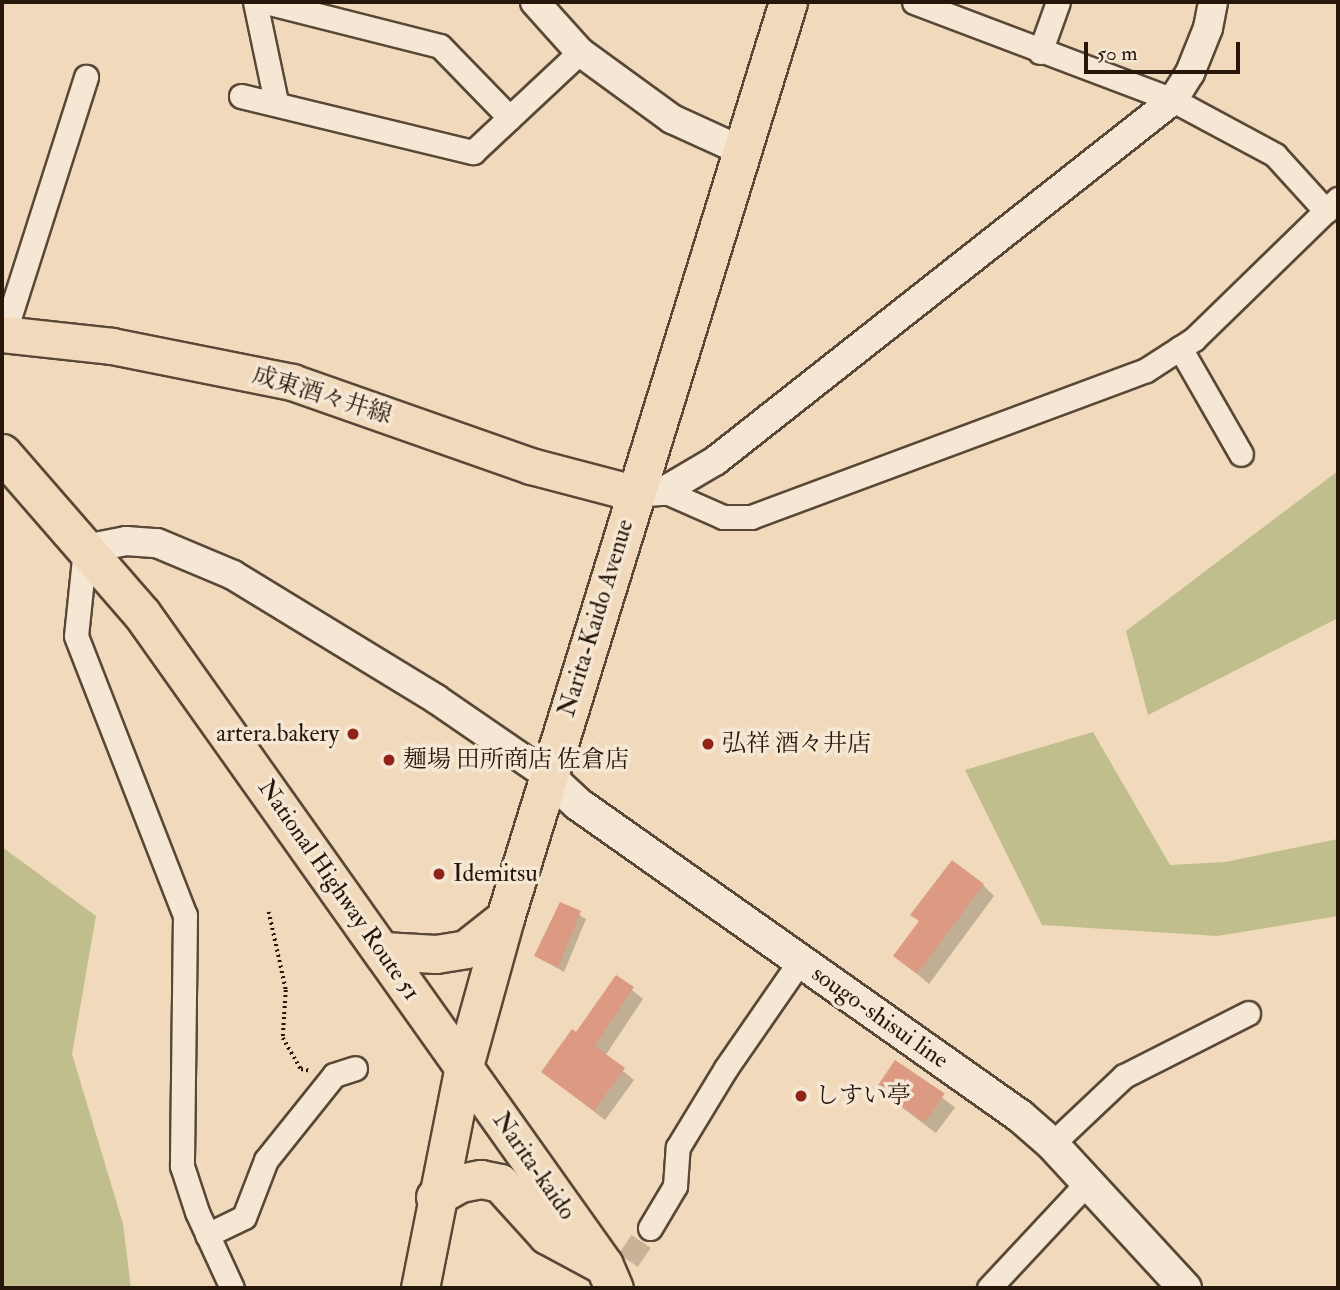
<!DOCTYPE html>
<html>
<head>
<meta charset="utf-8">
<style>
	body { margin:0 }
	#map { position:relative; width:1340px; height:1290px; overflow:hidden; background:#f0dabb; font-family:"IM FELL Double Pica","Noto Serif JP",serif }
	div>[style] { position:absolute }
	.green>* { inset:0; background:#bfbe8c }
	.shadow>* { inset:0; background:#0003; transform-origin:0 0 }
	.building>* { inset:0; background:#dc9a82; transform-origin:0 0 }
	.minor-tunnel>* { height:23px; margin-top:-11.5px; transform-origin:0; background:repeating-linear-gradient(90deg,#c8b398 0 23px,transparent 0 34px) }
	.path>* { height:3.5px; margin-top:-1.75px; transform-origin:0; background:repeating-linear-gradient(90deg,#27170b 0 2px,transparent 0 5.5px) }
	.roads { filter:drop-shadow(2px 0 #594837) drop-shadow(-2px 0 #594837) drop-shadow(0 2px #594837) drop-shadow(0 -2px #594837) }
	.minor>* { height:23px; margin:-11.5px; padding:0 11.5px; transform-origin:11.5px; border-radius:11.5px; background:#f5e7d3 }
	.tertiary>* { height:28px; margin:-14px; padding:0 14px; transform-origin:14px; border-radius:14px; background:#f5e7d3 }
	.secondary>* { height:32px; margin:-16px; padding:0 16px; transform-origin:16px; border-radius:16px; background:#f5e7d3 }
	.primary>* { height:35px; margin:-17.5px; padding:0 17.5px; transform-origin:17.5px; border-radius:17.5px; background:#f0dabb }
	.trunk>* { height:37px; margin:-18.5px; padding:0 18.5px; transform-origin:18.5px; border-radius:18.5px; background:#f0dabb }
	.dots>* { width:19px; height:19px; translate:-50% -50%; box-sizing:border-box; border:4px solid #f5e7d3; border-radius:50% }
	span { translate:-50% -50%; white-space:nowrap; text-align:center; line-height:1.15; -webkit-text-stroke:7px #f5e7d3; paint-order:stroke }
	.street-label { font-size:24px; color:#27170b }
	.poi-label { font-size:24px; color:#27170b }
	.right { translate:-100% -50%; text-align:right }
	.left { translate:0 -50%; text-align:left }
	.frame { position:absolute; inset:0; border:4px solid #27170b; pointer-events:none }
	.scale { position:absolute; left:1084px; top:42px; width:156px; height:32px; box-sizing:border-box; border:4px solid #27170b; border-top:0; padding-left:9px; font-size:21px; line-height:24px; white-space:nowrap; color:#27170b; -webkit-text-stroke:5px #f5e7d3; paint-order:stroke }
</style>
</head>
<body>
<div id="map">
	<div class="green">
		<i style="clip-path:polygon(1338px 471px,1338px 618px,1148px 715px,1126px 631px)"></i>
		<i style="clip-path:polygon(1093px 732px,1170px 865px,1225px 862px,1338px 839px,1338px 916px,1217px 936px,1042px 925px,965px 770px)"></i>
		<i style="clip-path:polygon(2px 847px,96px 916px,72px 1054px,123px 1224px,131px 1288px,2px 1288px)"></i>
	</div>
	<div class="shadow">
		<i style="clip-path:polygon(983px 885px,994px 896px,929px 984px,896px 956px)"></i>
		<i style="clip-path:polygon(561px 904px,586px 919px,564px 972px,536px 956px)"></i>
		<i style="clip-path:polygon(616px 977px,643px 999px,605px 1056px,634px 1080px,605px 1120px,543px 1072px,577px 1035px)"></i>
		<i style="left:896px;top:1063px;width:74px;height:32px;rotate:37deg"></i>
	</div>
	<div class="building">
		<i style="clip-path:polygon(952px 860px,984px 884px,917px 974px,893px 956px,919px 921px,910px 915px)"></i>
		<i style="clip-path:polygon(560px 902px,581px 911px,558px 968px,534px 956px)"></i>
		<i style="clip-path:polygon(616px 975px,634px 987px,595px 1046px,625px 1068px,594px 1111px,541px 1072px,572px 1029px,576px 1032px)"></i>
		<i style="left:895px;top:1060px;width:60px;height:35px;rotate:34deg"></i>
	</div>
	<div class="minor-tunnel">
		<i style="left:609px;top:1288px;width:73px;rotate:-55.7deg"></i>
	</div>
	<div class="path">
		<i style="left:269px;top:912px;width:80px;rotate:77.7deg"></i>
		<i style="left:286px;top:990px;width:48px;rotate:93.6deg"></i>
		<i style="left:283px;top:1038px;width:36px;rotate:60deg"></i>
		<i style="left:301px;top:1069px;width:11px;rotate:10deg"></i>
	</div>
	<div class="roads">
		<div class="minor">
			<i style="left:255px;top:2px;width:102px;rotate:78.1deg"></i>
			<i style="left:266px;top:2px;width:179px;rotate:14.2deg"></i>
			<i style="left:440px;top:46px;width:100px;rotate:45.8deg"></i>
			<i style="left:914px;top:2px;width:277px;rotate:20.7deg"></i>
			<i style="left:1173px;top:100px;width:116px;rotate:28.3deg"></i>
			<i style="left:1275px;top:155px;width:76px;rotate:47.7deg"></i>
			<i style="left:1040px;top:52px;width:53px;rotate:-70.2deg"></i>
			<i style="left:241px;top:96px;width:239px;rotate:13.6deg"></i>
			<i style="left:473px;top:152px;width:146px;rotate:-43.1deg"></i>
			<i style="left:4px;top:334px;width:270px;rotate:-72.3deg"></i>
			<i style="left:1180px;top:348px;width:122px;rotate:60.1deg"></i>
			<i style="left:664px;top:491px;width:64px;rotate:23.8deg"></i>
			<i style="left:723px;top:517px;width:28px"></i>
			<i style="left:751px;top:517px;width:421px;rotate:-20.4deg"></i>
			<i style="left:1146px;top:370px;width:57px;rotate:-32.9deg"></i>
			<i style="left:1194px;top:339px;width:201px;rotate:-44.2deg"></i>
			<i style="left:85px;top:549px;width:87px;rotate:95.9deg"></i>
			<i style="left:76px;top:636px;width:300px;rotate:68.7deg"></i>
			<i style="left:185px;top:915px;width:251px;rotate:90.7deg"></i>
			<i style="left:182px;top:1166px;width:48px;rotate:71.9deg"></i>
			<i style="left:197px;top:1212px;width:84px;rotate:65.3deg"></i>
			<i style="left:1052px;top:1144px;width:99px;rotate:-43.4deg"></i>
			<i style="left:1124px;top:1076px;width:139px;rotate:-26.9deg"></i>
			<i style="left:650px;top:1228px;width:49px;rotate:-59.2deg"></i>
			<i style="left:675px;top:1186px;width:39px;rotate:-86deg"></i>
			<i style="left:678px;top:1147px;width:92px;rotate:-58.7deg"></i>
			<i style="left:726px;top:1068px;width:130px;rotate:-55.3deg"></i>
			<i style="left:207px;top:1235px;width:41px;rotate:-25.9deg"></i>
			<i style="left:244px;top:1217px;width:61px;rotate:-68.9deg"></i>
			<i style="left:266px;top:1160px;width:109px;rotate:-51.3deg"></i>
			<i style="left:334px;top:1075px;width:22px;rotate:-18deg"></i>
			<i style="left:989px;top:1288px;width:145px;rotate:-47deg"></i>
		</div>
		<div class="tertiary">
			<i style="left:535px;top:2px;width:67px;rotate:48deg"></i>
			<i style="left:580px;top:52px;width:114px;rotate:36.1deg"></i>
			<i style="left:672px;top:119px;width:75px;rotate:24.5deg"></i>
			<i style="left:634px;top:493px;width:30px;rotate:-4deg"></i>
			<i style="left:664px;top:491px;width:59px;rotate:-30.5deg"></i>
			<i style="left:715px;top:461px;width:583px;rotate:-38.25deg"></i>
			<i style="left:1173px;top:100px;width:32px;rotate:-58deg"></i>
			<i style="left:1190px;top:73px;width:48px;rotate:-68.2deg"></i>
			<i style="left:1208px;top:28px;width:26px;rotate:-79deg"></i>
			<i style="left:85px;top:549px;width:42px;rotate:-11deg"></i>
			<i style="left:126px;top:541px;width:31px;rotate:4deg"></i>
			<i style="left:157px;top:543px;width:82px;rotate:22.8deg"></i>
			<i style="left:233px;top:575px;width:238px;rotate:31.4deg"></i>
			<i style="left:436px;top:699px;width:136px;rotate:34.5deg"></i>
		</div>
		<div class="secondary">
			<i style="left:548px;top:776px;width:41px;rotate:43deg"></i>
			<i style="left:578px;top:804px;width:541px;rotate:35.22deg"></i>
			<i style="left:1020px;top:1116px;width:43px;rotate:41.2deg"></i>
			<i style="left:1052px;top:1144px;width:196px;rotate:47.3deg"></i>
		</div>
		<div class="primary">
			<i style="left:2px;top:334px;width:111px;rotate:6.2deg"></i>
			<i style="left:112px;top:346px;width:184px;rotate:11.3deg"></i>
			<i style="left:292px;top:382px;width:253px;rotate:19.4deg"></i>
			<i style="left:531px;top:466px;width:106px;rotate:14.7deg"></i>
		</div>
		<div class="trunk">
			<i style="left:2px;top:453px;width:213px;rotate:49deg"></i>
			<i style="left:142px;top:614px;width:798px;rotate:54.64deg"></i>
			<i style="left:604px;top:1265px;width:25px;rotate:67deg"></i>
			<i style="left:383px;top:951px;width:53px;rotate:3.2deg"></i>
			<i style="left:436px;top:954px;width:30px;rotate:-9deg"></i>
			<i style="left:466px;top:949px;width:50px;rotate:-38.5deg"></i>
			<i style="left:435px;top:1197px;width:29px;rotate:-29deg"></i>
			<i style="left:460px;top:1183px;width:21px;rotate:-11deg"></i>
			<i style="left:481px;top:1179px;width:19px;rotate:12deg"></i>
			<i style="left:500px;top:1183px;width:70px;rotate:47.9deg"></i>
			<i style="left:547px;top:1235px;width:59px;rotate:28.3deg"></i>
			<i style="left:420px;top:1288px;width:226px;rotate:-78.8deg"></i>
			<i style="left:464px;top:1066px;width:154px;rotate:-74.5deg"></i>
			<i style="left:505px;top:918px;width:959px;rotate:-72.83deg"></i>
		</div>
	</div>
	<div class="dots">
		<i style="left:353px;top:734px;background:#8f2418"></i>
		<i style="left:708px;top:744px;background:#8f2418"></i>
		<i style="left:389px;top:760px;background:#8f2418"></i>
		<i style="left:439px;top:874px;background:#8f2418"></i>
		<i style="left:801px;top:1096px;background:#8f2418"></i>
	</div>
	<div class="street-label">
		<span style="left:322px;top:395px;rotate:17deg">成東酒々井線</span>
		<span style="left:596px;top:618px;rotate:-73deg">Narita-Kaido Avenue</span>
		<span style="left:339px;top:890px;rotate:55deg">National Highway Route 51</span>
		<span style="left:880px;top:1017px;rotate:35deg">sougo-shisui line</span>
		<span style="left:534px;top:1166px;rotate:55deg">Narita-kaido</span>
	</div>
	<div class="poi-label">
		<span class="right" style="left:339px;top:734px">artera.bakery</span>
		<span class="left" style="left:722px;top:744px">弘祥 酒々井店</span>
		<span class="left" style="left:403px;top:760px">麺場 田所商店 佐倉店</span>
		<span class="left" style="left:453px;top:874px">Idemitsu</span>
		<span class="left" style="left:815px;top:1096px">しすい亭</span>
	</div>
	<div class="frame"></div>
	<div class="scale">50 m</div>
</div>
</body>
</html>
